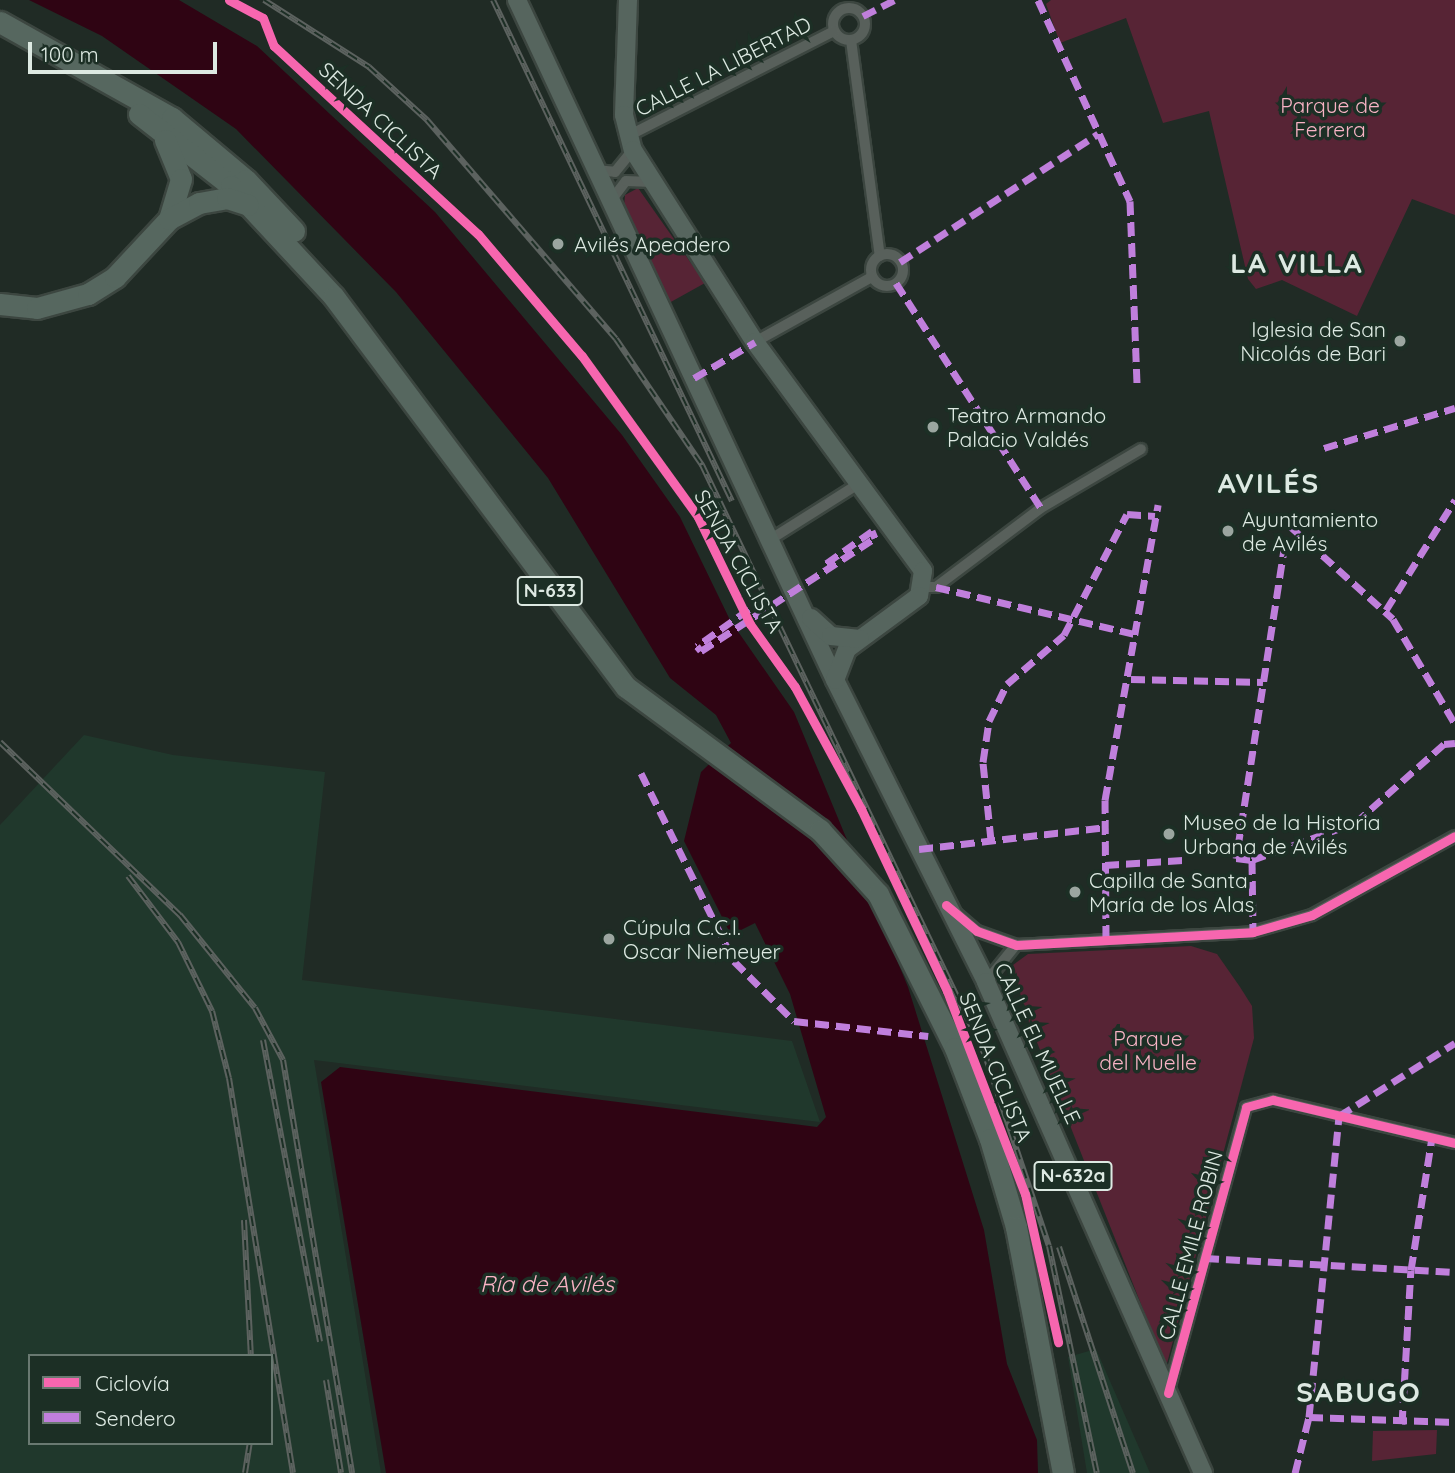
<!DOCTYPE html>
<html>
<head>
<meta charset="utf-8">
<style>
	body { margin:0 }
	#map { position:relative; width:1455px; height:1473px; overflow:hidden; background:#202b25; font-family:Quicksand,sans-serif }
	div>[style] { position:absolute }
	.built>* { inset:0; background:#20382c }
	.green>* { inset:0; background:#572435 }
	.water>* { inset:0; background:#2f0413 }
	.roads { filter:drop-shadow(2px 0 #3c4640) drop-shadow(-2px 0 #3c4640) drop-shadow(0 2px #3c4640) drop-shadow(0 -2px #3c4640) }
	.street>* { height:10px; margin:-5px; padding:0 5px; transform-origin:5px; border-radius:5px; background:#58605b }
	.street>.ring { margin:-5px; padding:0; box-sizing:content-box; background:none; border:10px solid #58605b; border-radius:50% }
	.primary>* { height:18px; margin:-9px; padding:0 9px; transform-origin:9px; border-radius:9px; background:#56655e }
	.highway>* { height:21px; margin:-10.5px; padding:0 10.5px; transform-origin:10.5px; border-radius:10.5px; background:#56675f }
	.rail>* { height:6px; margin-top:-3px; transform-origin:0; background:repeating-linear-gradient(90deg,#1c2f25 0 10px,#5c625f 0 20px); box-sizing:border-box; border-block:2px solid #5c625f }
	.quiet>* { height:7px; margin-top:-3.5px; transform-origin:0; background:repeating-linear-gradient(90deg,#c07fdc 0 14px,transparent 0 21px) }
	.cycleway>* { height:9px; margin:-4.5px; padding:0 4.5px; transform-origin:4.5px; border-radius:4.5px; background:#f766af }
	.dots>* { width:19px; height:19px; translate:-50% -50%; box-sizing:border-box; border:4px solid #1c2f25; border-radius:50% }
	span { translate:-50% -50%; white-space:nowrap; text-align:center; line-height:1.15; -webkit-text-stroke:7px #1c2f25; paint-order:stroke }
	.shield-label span { padding:2px 5px; background:#1c2f25; border:2px solid; border-radius:5px; -webkit-text-stroke-width:0 }
	.shield-label { font-size:19px; color:#dde9e2; font-weight:700 }
	.street-label { font-size:21px; color:#dde9e2 }
	.park-label { font-size:21px; color:#f9b3c5 }
	.poi-label { font-size:21px; color:#dde9e2 }
	.left { translate:0 -50%; text-align:left }
	.right { translate:-100% -50%; text-align:right }
	.water-label { font-size:23px; color:#f8b2c3; font-style:italic }
	.district-label { font-size:28px; color:#dde9e2; font-weight:700; letter-spacing:2px }
	.legend { position:absolute; left:28px; top:1354px; width:245px; height:91px; box-sizing:border-box; background:#1c2f25; border:2px solid #697971; margin:0; padding:9px 12px; list-style:none; font-size:21px; color:#dde9e2 }
	.legend li { display:flex; align-items:center; gap:14px; height:35px }
	.legend b { width:35px; border:2px solid #697971 }
	.scale { position:absolute; left:28px; top:42px; width:189px; height:32px; box-sizing:border-box; border:4px solid #dde9e2; border-top:0; padding-left:9px; font-size:21px; line-height:24px; white-space:nowrap; color:#dde9e2; -webkit-text-stroke:5px #1c2f25; paint-order:stroke }
</style>
</head>
<body>
<div id="map">
	<div class="built">
		<i style="clip-path:polygon(evenodd,84px 735px,173px 755px,325px 772px,302px 980px,792px 1041px,820px 1122px,314px 1060px,381px 1473px,0 1473px,0 825px,84px 735px,30px 1356px,271px 1356px,271px 1443px,30px 1443px,30px 1356px)"></i>
		<i style="clip-path:polygon(1096px 1349px,1150px 1473px,1087px 1473px,1068px 1357px)"></i>
	</div>
	<div class="green">
		<i style="clip-path:polygon(1051px 0,1455px 0,1455px 215px,1412px 199px,1357px 316px,1282px 280px,1256px 289px,1248px 279px,1209px 111px,1163px 123px,1126px 18px,1060px 43px,1046px 4px)"></i>
		<i style="clip-path:polygon(638px 188px,705px 283px,669px 303px,624px 207px,625px 195px)"></i>
		<i style="clip-path:polygon(1191px 946px,1217px 954px,1240px 987px,1252px 1006px,1254px 1038px,1166px 1367px,1025px 1012px,1013px 965px,1028px 954px)"></i>
		<i style="clip-path:polygon(1437px 1430px,1436px 1454px,1372px 1461px,1373px 1431px)"></i>
	</div>
	<div class="water">
		<i style="clip-path:polygon(29px 0,179px 0,257px 46px,435px 212px,622px 435px,680px 517px,730px 620px,794px 712px,908px 987px,984px 1230px,1007px 1364px,1037px 1440px,1038px 1473px,386px 1473px,321px 1082px,340px 1067px,817px 1127px,826px 1117px,790px 994px,755px 923px,731px 935px,684px 841px,701px 772px,731px 743px,716px 715px,670px 678px,548px 478px,396px 292px,236px 129px,102px 36px)"></i>
	</div>
	<div class="roads">
		<div class="street">
			<i class="ring" style="left:833px;top:8px;width:22px;height:22px"></i>
			<i style="left:851px;top:40px;width:218px;rotate:82.4deg"></i>
			<i style="left:628px;top:136px;width:231px;rotate:-27deg"></i>
			<i style="left:594px;top:170px;width:21px;rotate:5deg"></i>
			<i style="left:615px;top:172px;width:28px;rotate:-51deg"></i>
			<i style="left:610px;top:202px;width:26px;rotate:-53deg"></i>
			<i style="left:626px;top:181px;width:26px;rotate:2deg"></i>
			<i class="ring" style="left:871px;top:254px;width:22px;height:22px"></i>
			<i style="left:755px;top:342px;width:134px;rotate:-29.1deg"></i>
			<i style="left:771px;top:539px;width:105px;rotate:-32.2deg"></i>
			<i style="left:924px;top:587px;width:12px"></i>
			<i style="left:936px;top:587px;width:131px;rotate:-37deg"></i>
			<i style="left:1041px;top:508px;width:116px;rotate:-30.5deg"></i>
			<i style="left:956px;top:913px;width:28px;rotate:41deg"></i>
			<i style="left:977px;top:931px;width:41px;rotate:19.7deg"></i>
			<i style="left:1016px;top:945px;width:237px;rotate:-3.1deg"></i>
			<i style="left:1253px;top:932px;width:61px;rotate:-16.1deg"></i>
			<i style="left:1312px;top:915px;width:163px;rotate:-28.9deg"></i>
			<i style="left:986px;top:982px;width:48px;rotate:-51deg"></i>
			<i style="left:1168px;top:1393px;width:296px;rotate:-74.7deg"></i>
			<i style="left:1246px;top:1107px;width:28px;rotate:-15deg"></i>
			<i style="left:1273px;top:1100px;width:187px;rotate:13.3deg"></i>
		</div>
		<div class="primary">
			<i style="left:517px;top:0;width:751px;rotate:64.94deg"></i>
			<i style="left:835px;top:680px;width:338px;rotate:63.4deg"></i>
			<i style="left:986px;top:982px;width:537px;rotate:66.16deg"></i>
			<i style="left:628px;top:0;width:115px;rotate:92deg"></i>
			<i style="left:624px;top:115px;width:36px;rotate:76deg"></i>
			<i style="left:633px;top:150px;width:227px;rotate:57.6deg"></i>
			<i style="left:755px;top:342px;width:284px;rotate:53.7deg"></i>
			<i style="left:923px;top:571px;width:25px;rotate:99deg"></i>
			<i style="left:919px;top:596px;width:89px;rotate:143.6deg"></i>
			<i style="left:847px;top:649px;width:33px;rotate:111deg"></i>
			<i style="left:811px;top:618px;width:27px;rotate:42deg"></i>
			<i style="left:831px;top:636px;width:29px;rotate:6deg"></i>
		</div>
		<div class="highway">
			<i style="left:0;top:22px;width:197px;rotate:29.2deg"></i>
			<i style="left:172px;top:118px;width:97px;rotate:40deg"></i>
			<i style="left:246px;top:180px;width:70px;rotate:46.7deg"></i>
			<i style="left:139px;top:114px;width:117px;rotate:38deg"></i>
			<i style="left:231px;top:186px;width:151px;rotate:47.1deg"></i>
			<i style="left:334px;top:297px;width:487px;rotate:53.2deg"></i>
			<i style="left:626px;top:687px;width:241px;rotate:36.4deg"></i>
			<i style="left:820px;top:830px;width:86px;rotate:47.8deg"></i>
			<i style="left:878px;top:894px;width:172px;rotate:63.4deg"></i>
			<i style="left:955px;top:1048px;width:97px;rotate:69deg"></i>
			<i style="left:990px;top:1139px;width:92px;rotate:73.5deg"></i>
			<i style="left:1016px;top:1227px;width:250px;rotate:79.2deg"></i>
			<i style="left:165px;top:140px;width:42px;rotate:67.7deg"></i>
			<i style="left:181px;top:179px;width:42px;rotate:106.7deg"></i>
			<i style="left:0;top:304px;width:37px;rotate:6deg"></i>
			<i style="left:37px;top:308px;width:53px;rotate:-15.4deg"></i>
			<i style="left:88px;top:294px;width:32px;rotate:-32deg"></i>
			<i style="left:115px;top:277px;width:79px;rotate:-47deg"></i>
			<i style="left:169px;top:219px;width:34px;rotate:-28deg"></i>
			<i style="left:199px;top:203px;width:28px;rotate:-10deg"></i>
			<i style="left:227px;top:198px;width:22px;rotate:18deg"></i>
		</div>
	</div>
	<div class="rail">
		<i style="left:264px;top:0;width:125px;rotate:32.5deg"></i>
		<i style="left:369px;top:67px;width:79px;rotate:42.4deg"></i>
		<i style="left:427px;top:120px;width:289px;rotate:49.2deg"></i>
		<i style="left:616px;top:339px;width:153px;rotate:55.7deg"></i>
		<i style="left:702px;top:465px;width:654px;rotate:64.37deg"></i>
		<i style="left:985px;top:1055px;width:201px;rotate:71.5deg"></i>
		<i style="left:1049px;top:1246px;width:232px;rotate:78.1deg"></i>
		<i style="left:493px;top:0;width:555px;rotate:64.5deg"></i>
		<i style="left:0;top:742px;width:250px;rotate:43.9deg"></i>
		<i style="left:180px;top:915px;width:119px;rotate:51.1deg"></i>
		<i style="left:255px;top:1008px;width:59px;rotate:61.7deg"></i>
		<i style="left:283px;top:1060px;width:419px;rotate:80.5deg"></i>
		<i style="left:128px;top:876px;width:83px;rotate:52.9deg"></i>
		<i style="left:178px;top:942px;width:77px;rotate:63.8deg"></i>
		<i style="left:212px;top:1011px;width:69px;rotate:75.8deg"></i>
		<i style="left:229px;top:1078px;width:400px;rotate:80.8deg"></i>
		<i style="left:263px;top:1040px;width:307px;rotate:79.3deg"></i>
		<i style="left:244px;top:1220px;width:136px;rotate:87.1deg"></i>
		<i style="left:1059px;top:1247px;width:238px;rotate:71.9deg"></i>
		<i style="left:326px;top:1380px;width:94px;rotate:80.8deg"></i>
		<i style="left:245px;top:1473px;width:30px;rotate:-81deg"></i>
	</div>
	<div class="quiet">
		<i style="left:1038px;top:0;width:221px;rotate:65.4deg"></i>
		<i style="left:1130px;top:201px;width:183px;rotate:87.8deg"></i>
		<i style="left:863px;top:16px;width:36px;rotate:-27deg"></i>
		<i style="left:900px;top:262px;width:236px;rotate:-32.9deg"></i>
		<i style="left:896px;top:283px;width:268px;rotate:57.2deg"></i>
		<i style="left:694px;top:378px;width:71px;rotate:-30.5deg"></i>
		<i style="left:1324px;top:448px;width:137px;rotate:-17deg"></i>
		<i style="left:1291px;top:527px;width:137px;rotate:42deg"></i>
		<i style="left:1393px;top:619px;width:122px;rotate:59.4deg"></i>
		<i style="left:1285px;top:543px;width:319px;rotate:98.8deg"></i>
		<i style="left:1236px;top:858px;width:16px;rotate:7deg"></i>
		<i style="left:1252px;top:860px;width:109px;rotate:-19.8deg"></i>
		<i style="left:1355px;top:823px;width:119px;rotate:-41.6deg"></i>
		<i style="left:1444px;top:744px;width:11px;rotate:-5deg"></i>
		<i style="left:936px;top:587px;width:209px;rotate:13.3deg"></i>
		<i style="left:749px;top:609px;width:64px;rotate:144.6deg"></i>
		<i style="left:697px;top:646px;width:6px;rotate:51deg"></i>
		<i style="left:701px;top:651px;width:207px;rotate:-33deg"></i>
		<i style="left:875px;top:538px;width:8px;rotate:-113deg"></i>
		<i style="left:872px;top:531px;width:62px;rotate:144.8deg"></i>
		<i style="left:1386px;top:610px;width:130px;rotate:-57.9deg"></i>
		<i style="left:1131px;top:679px;width:132px;rotate:1.3deg"></i>
		<i style="left:641px;top:773px;width:210px;rotate:63.7deg"></i>
		<i style="left:734px;top:961px;width:85px;rotate:45deg"></i>
		<i style="left:794px;top:1021px;width:135px;rotate:6.4deg"></i>
		<i style="left:991px;top:840px;width:78px;rotate:-95.9deg"></i>
		<i style="left:983px;top:762px;width:41px;rotate:-81.7deg"></i>
		<i style="left:989px;top:721px;width:41px;rotate:-64.1deg"></i>
		<i style="left:1007px;top:684px;width:75px;rotate:-40.7deg"></i>
		<i style="left:1064px;top:635px;width:136px;rotate:-62.5deg"></i>
		<i style="left:1127px;top:514px;width:28px;rotate:4deg"></i>
		<i style="left:919px;top:849px;width:187px;rotate:-6.7deg"></i>
		<i style="left:1252px;top:860px;width:72px;rotate:89.2deg"></i>
		<i style="left:1105px;top:865px;width:78px;rotate:-3.7deg"></i>
		<i style="left:1106px;top:939px;width:139px;rotate:-90.4deg"></i>
		<i style="left:1105px;top:800px;width:300px;rotate:-79.8deg"></i>
		<i style="left:1339px;top:1116px;width:137px;rotate:-32.2deg"></i>
		<i style="left:1205px;top:1258px;width:250px;rotate:3.2deg"></i>
		<i style="left:1309px;top:1417px;width:146px;rotate:2deg"></i>
		<i style="left:1402px;top:1424px;width:154px;rotate:-86.7deg"></i>
		<i style="left:1411px;top:1270px;width:134px;rotate:-81deg"></i>
		<i style="left:1295px;top:1473px;width:58px;rotate:-76deg"></i>
		<i style="left:1309px;top:1417px;width:302px;rotate:-84.3deg"></i>
	</div>
	<div class="cycleway">
		<i style="left:229px;top:0;width:38px;rotate:28deg"></i>
		<i style="left:263px;top:18px;width:30px;rotate:69deg"></i>
		<i style="left:274px;top:46px;width:277px;rotate:42.7deg"></i>
		<i style="left:478px;top:234px;width:160px;rotate:49.6deg"></i>
		<i style="left:582px;top:356px;width:198px;rotate:54.2deg"></i>
		<i style="left:698px;top:517px;width:119px;rotate:64.1deg"></i>
		<i style="left:750px;top:624px;width:77px;rotate:54.5deg"></i>
		<i style="left:795px;top:687px;width:139px;rotate:61.6deg"></i>
		<i style="left:861px;top:809px;width:201px;rotate:64.7deg"></i>
		<i style="left:947px;top:991px;width:217px;rotate:69deg"></i>
		<i style="left:1025px;top:1194px;width:152px;rotate:77.4deg"></i>
		<i style="left:946px;top:905px;width:40px;rotate:40deg"></i>
		<i style="left:977px;top:931px;width:41px;rotate:19.7deg"></i>
		<i style="left:1016px;top:945px;width:237px;rotate:-3.1deg"></i>
		<i style="left:1253px;top:932px;width:61px;rotate:-16.1deg"></i>
		<i style="left:1312px;top:915px;width:163px;rotate:-28.9deg"></i>
		<i style="left:1168px;top:1393px;width:296px;rotate:-74.7deg"></i>
		<i style="left:1246px;top:1107px;width:28px;rotate:-15deg"></i>
		<i style="left:1273px;top:1100px;width:187px;rotate:13.3deg"></i>
	</div>
	<div class="dots">
		<i style="left:558px;top:244px;background:#9ba6a0"></i>
		<i style="left:1400px;top:341px;background:#9ba6a0"></i>
		<i style="left:933px;top:427px;background:#9ba6a0"></i>
		<i style="left:1228px;top:531px;background:#9ba6a0"></i>
		<i style="left:1169px;top:834px;background:#9ba6a0"></i>
		<i style="left:1075px;top:892px;background:#9ba6a0"></i>
		<i style="left:609px;top:939px;background:#9ba6a0"></i>
	</div>
	<div class="shield-label">
		<span style="left:550px;top:591px">N-633</span>
		<span style="left:1073px;top:1176px">N-632a</span>
	</div>
	<div class="street-label">
		<span style="left:723px;top:66px;rotate:-27deg">CALLE LA LIBERTAD</span>
		<span style="left:381px;top:120px;rotate:43deg">SENDA CICLISTA</span>
		<span style="left:739px;top:561px;rotate:61deg">SENDA CICLISTA</span>
		<span style="left:1038px;top:1043px;rotate:65deg">CALLE EL MUELLE</span>
		<span style="left:996px;top:1067px;rotate:68deg">SENDA CICLISTA</span>
		<span style="left:1190px;top:1245px;rotate:-75deg">CALLE EMILE ROBIN</span>
	</div>
	<div class="park-label">
		<span style="left:1330px;top:117px">Parque de<br>Ferrera</span>
		<span style="left:1148px;top:1050px">Parque<br>del Muelle</span>
	</div>
	<div class="poi-label">
		<span class="left" style="left:574px;top:244px">Avilés Apeadero</span>
		<span class="right" style="left:1386px;top:341px">Iglesia de San<br>Nicolás de Bari</span>
		<span class="left" style="left:947px;top:427px">Teatro Armando<br>Palacio Valdés</span>
		<span class="left" style="left:1242px;top:531px">Ayuntamiento<br>de Avilés</span>
		<span class="left" style="left:1183px;top:834px">Museo de la Historia<br>Urbana de Avilés</span>
		<span class="left" style="left:1089px;top:892px">Capilla de Santa<br>María de los Alas</span>
		<span class="left" style="left:623px;top:939px">Cúpula C.C.I.<br>Oscar Niemeyer</span>
	</div>
	<div class="water-label">
		<span style="left:547px;top:1284px">Ría de Avilés</span>
	</div>
	<div class="district-label">
		<span style="left:1297px;top:263px">LA VILLA</span>
		<span style="left:1269px;top:483px">AVILÉS</span>
		<span style="left:1359px;top:1392px">SABUGO</span>
	</div>
	<ul class="legend">
	<li><b style="height:9px;background:#f766af"></b>Ciclovía</li>
	<li><b style="height:9px;background:#c07fdc"></b>Sendero</li>
	</ul>
	<div class="scale">100 m</div>
</div>
</body>
</html>
